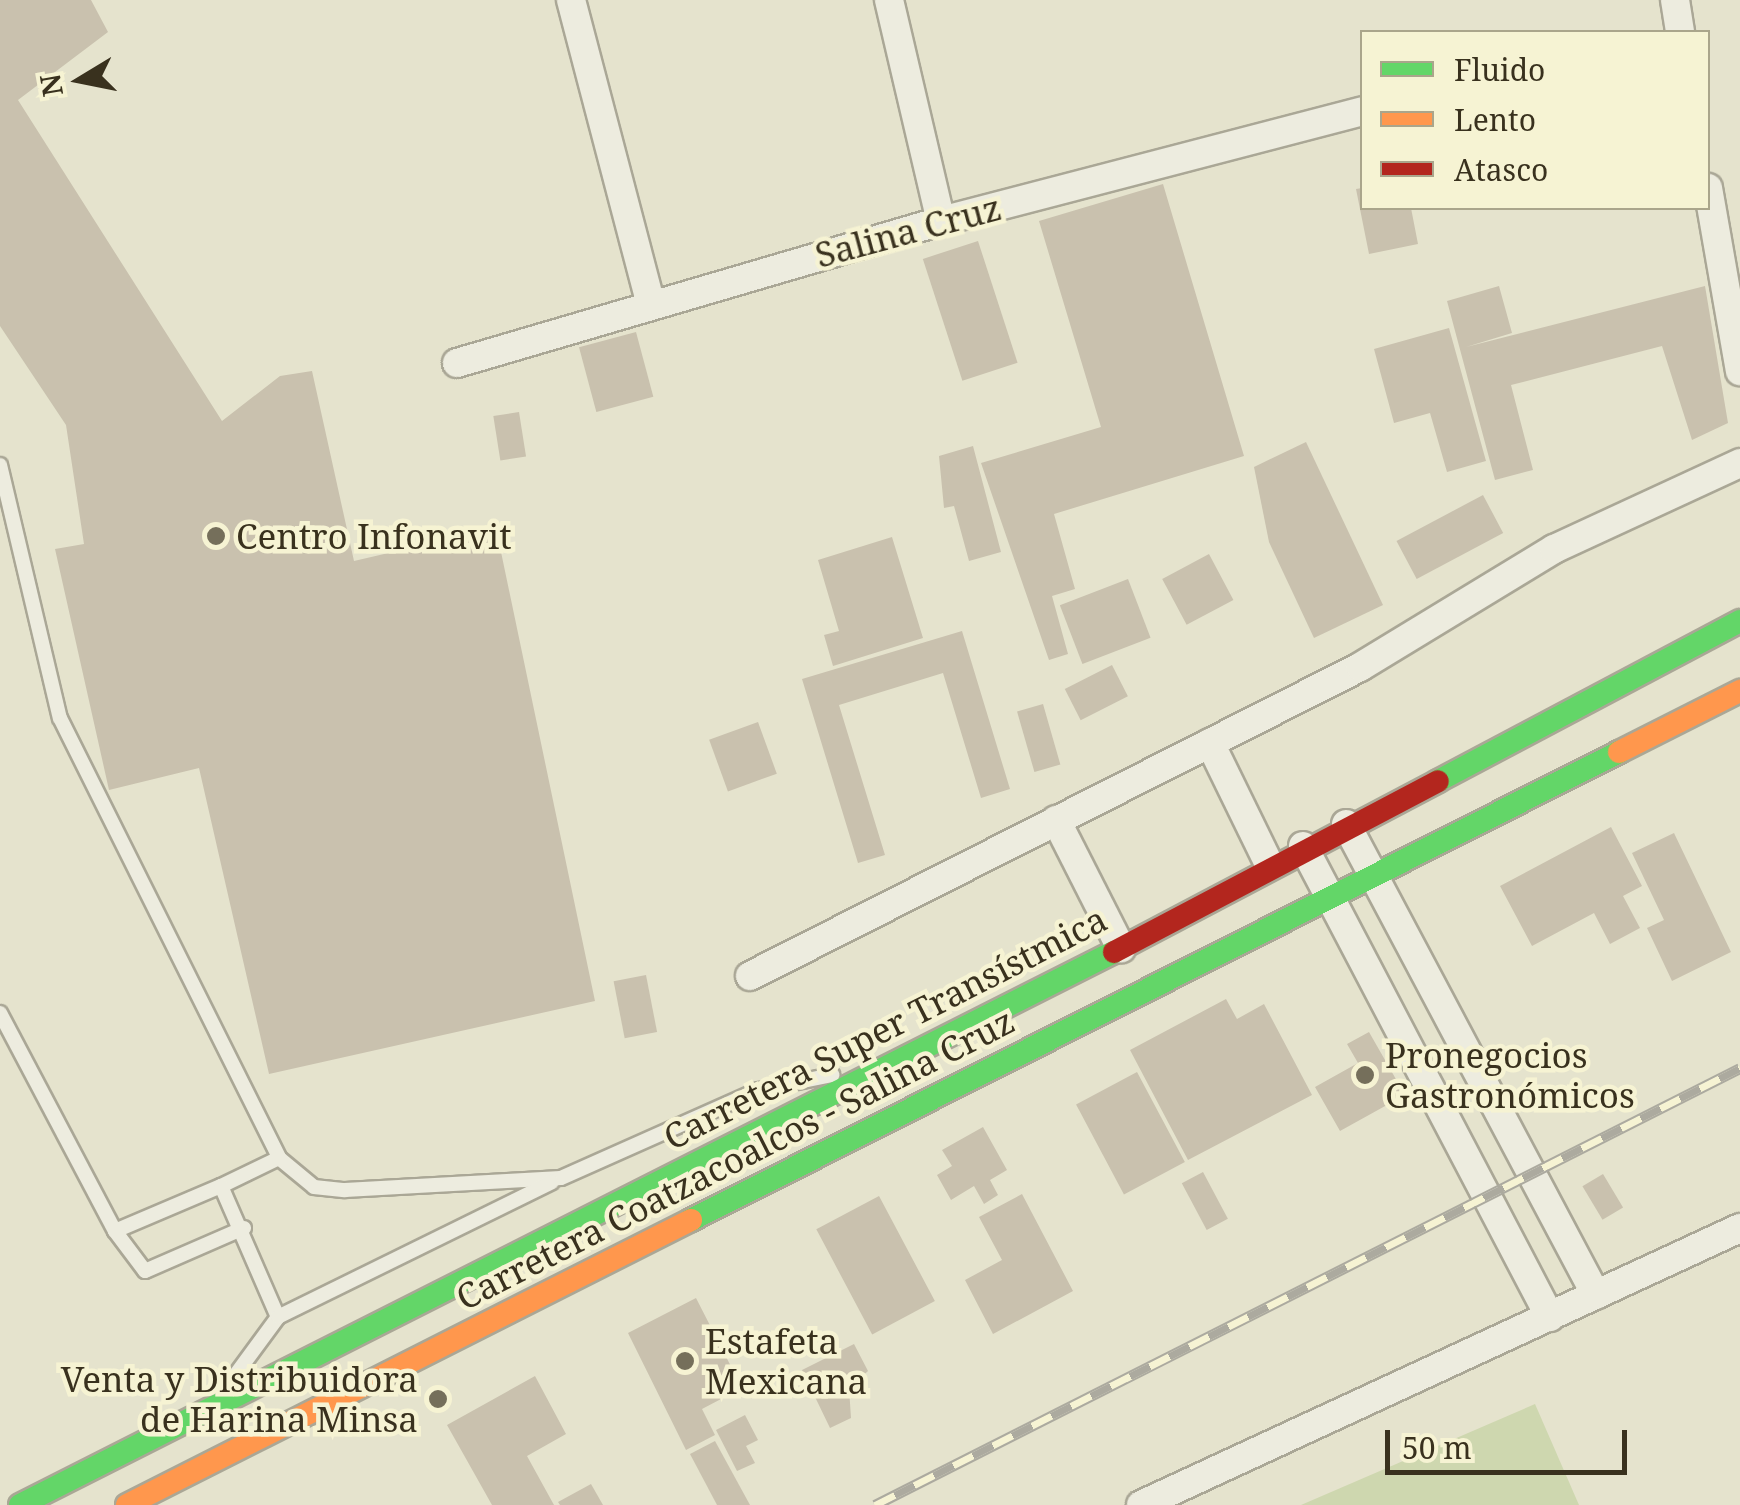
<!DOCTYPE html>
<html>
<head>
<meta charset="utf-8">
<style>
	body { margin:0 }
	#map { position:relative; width:1740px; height:1505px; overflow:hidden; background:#e5e3cd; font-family:"Noto Serif",serif }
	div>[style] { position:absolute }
	.green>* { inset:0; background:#ced7af }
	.building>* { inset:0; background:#c9c1ae; transform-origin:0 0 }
	.roads { filter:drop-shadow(2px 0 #aaa796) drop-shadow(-2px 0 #aaa796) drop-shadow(0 2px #aaa796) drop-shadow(0 -2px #aaa796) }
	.lane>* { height:14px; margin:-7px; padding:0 7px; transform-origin:7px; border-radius:7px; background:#edecdf }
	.street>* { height:28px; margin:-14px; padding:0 14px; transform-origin:14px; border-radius:14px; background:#edecdf }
	.fast>* { height:22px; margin:-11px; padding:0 11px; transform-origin:11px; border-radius:11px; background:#63d668 }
	.slow>* { height:22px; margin:-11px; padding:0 11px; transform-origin:11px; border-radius:11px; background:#ff974d }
	.jam>* { height:22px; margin:-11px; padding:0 11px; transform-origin:11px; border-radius:11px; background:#b3261e }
	.rail>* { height:11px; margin-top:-5.5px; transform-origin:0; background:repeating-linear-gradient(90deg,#f6f3d3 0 22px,#acaa9f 0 44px); box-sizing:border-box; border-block:2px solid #acaa9f }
	.dots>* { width:28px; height:28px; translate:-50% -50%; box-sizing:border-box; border:5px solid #f6f3d3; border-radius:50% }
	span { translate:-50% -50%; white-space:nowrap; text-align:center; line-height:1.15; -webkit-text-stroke:9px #f6f3d3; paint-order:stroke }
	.street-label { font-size:35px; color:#39311e }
	.poi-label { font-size:35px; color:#39311e }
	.left { translate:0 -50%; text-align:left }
	.right { translate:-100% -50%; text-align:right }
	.legend { position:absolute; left:1360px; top:30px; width:350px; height:180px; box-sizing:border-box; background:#f6f3d3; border:2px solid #aaa58b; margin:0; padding:12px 18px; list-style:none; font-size:30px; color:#39311e }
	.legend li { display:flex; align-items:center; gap:20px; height:50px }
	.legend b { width:50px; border:2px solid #aaa58b }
	.north { position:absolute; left:30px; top:30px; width:100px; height:100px; -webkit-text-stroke:8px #f6f3d3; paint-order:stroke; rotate:260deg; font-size:28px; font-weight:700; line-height:40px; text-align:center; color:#39311e }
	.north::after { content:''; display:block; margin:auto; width:35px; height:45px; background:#39311e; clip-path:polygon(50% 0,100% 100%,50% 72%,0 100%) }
	.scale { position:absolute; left:1385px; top:1430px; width:242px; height:45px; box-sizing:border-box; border:5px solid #39311e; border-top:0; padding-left:12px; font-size:30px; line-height:35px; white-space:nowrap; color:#39311e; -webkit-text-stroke:8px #f6f3d3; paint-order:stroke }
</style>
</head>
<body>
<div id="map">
	<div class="green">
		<i style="clip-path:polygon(1535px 1404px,1579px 1505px,1301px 1505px)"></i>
	</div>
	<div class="building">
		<i style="clip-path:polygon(0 0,91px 0,108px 32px,18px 100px,222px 421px,280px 376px,312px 371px,354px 561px,496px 528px,595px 1001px,269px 1074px,199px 768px,109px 790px,55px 549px,84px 544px,66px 425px,0 326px)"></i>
		<i style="clip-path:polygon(1163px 184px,1244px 456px,1054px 514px,1075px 589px,1052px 596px,1068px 654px,1049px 660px,981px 463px,1101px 427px,1039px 221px)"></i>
		<i style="clip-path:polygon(1362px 188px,1362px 208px,1411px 208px,1418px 244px,1369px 254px,1356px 189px)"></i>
		<i style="left:978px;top:241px;width:128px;height:58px;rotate:72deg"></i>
		<i style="clip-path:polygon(1499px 286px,1512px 333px,1466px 347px,1705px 286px,1728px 423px,1692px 440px,1662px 346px,1511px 385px,1533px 470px,1495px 480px,1447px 301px)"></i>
		<i style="clip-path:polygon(1449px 328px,1486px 461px,1447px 472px,1430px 413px,1394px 423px,1374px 349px)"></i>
		<i style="left:636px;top:332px;width:67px;height:59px;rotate:75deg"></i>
		<i style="left:519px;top:412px;width:45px;height:26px;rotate:81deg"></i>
		<i style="clip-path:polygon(1306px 442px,1383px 605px,1314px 638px,1269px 542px,1254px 467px)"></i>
		<i style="clip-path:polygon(973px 446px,1001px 552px,969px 561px,954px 506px,944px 508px,939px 456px)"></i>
		<i style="left:1483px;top:495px;width:43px;height:98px;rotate:62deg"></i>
		<i style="clip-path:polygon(892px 537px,923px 638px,833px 666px,824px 635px,839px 631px,818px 560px)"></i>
		<i style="left:1209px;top:554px;width:52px;height:53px;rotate:62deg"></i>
		<i style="left:1128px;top:579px;width:63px;height:73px;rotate:69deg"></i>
		<i style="clip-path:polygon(962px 631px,1010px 789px,981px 798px,943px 673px,839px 705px,885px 855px,858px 863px,802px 679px)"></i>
		<i style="left:1112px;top:665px;width:35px;height:53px;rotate:63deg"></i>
		<i style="left:1043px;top:704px;width:63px;height:27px;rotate:74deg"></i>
		<i style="left:758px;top:722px;width:55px;height:52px;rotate:70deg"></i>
		<i style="clip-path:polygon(1611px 827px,1642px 886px,1623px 896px,1640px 928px,1610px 944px,1594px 913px,1532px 946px,1500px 886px)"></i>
		<i style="clip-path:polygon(1674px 833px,1731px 952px,1672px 981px,1647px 928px,1664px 920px,1632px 853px)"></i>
		<i style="left:646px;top:975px;width:58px;height:33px;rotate:79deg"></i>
		<i style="clip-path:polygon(1226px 999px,1237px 1019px,1264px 1004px,1312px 1095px,1188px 1160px,1130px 1050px)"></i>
		<i style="clip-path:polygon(1369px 1032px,1405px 1095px,1340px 1131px,1315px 1087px,1358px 1063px,1347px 1044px)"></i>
		<i style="left:1137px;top:1072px;width:102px;height:69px;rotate:62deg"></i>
		<i style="clip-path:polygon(983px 1127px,1007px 1170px,990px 1180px,998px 1195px,984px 1204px,974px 1186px,951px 1200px,937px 1175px,952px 1166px,942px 1150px)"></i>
		<i style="left:1203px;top:1172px;width:53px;height:24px;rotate:62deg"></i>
		<i style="left:1603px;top:1174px;width:39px;height:24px;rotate:59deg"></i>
		<i style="clip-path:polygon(1022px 1194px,1073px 1291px,993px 1334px,965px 1280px,1002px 1260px,979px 1217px)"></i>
		<i style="left:879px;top:1196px;width:119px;height:71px;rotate:62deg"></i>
		<i style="clip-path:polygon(696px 1298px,742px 1388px,702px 1409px,715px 1435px,686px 1450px,628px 1333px)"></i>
		<i style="clip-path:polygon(854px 1344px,868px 1371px,849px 1388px,851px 1418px,830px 1428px,802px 1370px)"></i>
		<i style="clip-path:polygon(535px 1376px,566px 1434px,527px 1456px,554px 1505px,492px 1505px,447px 1425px)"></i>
		<i style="clip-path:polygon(745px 1415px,758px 1440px,746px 1446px,755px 1463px,737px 1471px,716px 1430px)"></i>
		<i style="clip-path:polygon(715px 1441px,750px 1505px,717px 1505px,690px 1454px)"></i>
		<i style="clip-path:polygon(591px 1484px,603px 1505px,560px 1505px,558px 1502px)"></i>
	</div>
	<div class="roads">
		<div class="lane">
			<i style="left:0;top:465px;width:260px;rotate:76.7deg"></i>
			<i style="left:60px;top:718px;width:491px;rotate:63.5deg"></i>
			<i style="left:279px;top:1158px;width:64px;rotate:154.2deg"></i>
			<i style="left:0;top:1013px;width:246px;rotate:62.2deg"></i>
			<i style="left:115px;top:1231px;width:115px;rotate:-23deg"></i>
			<i style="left:221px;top:1186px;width:143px;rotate:66.5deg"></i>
			<i style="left:278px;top:1317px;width:84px;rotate:126.3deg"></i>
			<i style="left:279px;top:1158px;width:45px;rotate:39.6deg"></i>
			<i style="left:314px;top:1187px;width:31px;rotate:6deg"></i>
			<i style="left:345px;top:1190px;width:216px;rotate:-3.2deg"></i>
			<i style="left:561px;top:1178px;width:217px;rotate:-24deg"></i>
			<i style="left:759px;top:1090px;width:75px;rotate:-11.6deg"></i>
			<i style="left:115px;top:1231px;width:50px;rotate:53.1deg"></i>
			<i style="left:145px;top:1271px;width:108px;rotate:-23.5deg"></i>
			<i style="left:278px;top:1317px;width:305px;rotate:-26.2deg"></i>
		</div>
		<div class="street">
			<i style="left:571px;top:0;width:312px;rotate:75.3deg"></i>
			<i style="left:889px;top:0;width:227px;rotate:76.8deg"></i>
			<i style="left:1675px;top:0;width:32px;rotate:81deg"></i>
			<i style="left:1708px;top:188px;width:186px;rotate:80.1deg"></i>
			<i style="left:457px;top:363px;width:504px;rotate:-16.35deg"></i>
			<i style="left:941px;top:221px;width:435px;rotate:-14.6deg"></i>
			<i style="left:1210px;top:743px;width:135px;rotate:64deg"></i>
			<i style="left:1056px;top:820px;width:144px;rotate:63.1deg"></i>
			<i style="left:1346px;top:824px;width:533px;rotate:62.04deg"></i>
			<i style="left:1303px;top:846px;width:532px;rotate:62.33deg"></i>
			<i style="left:750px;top:976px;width:684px;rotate:-26.86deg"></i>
			<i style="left:1360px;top:667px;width:227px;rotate:-31.3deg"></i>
			<i style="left:1554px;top:549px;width:205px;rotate:-24.8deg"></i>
			<i style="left:1141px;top:1505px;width:660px;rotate:-24.82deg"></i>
		</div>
		<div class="fast">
			<i style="left:1438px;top:781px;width:342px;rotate:-27.9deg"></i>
			<i style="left:691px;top:1220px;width:1039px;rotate:-26.76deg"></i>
			<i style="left:20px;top:1505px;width:1226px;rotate:-26.82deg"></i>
		</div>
		<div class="slow">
			<i style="left:1619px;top:752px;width:136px;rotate:-26.8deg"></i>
			<i style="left:127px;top:1505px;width:632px;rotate:-26.81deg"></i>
		</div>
		<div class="jam">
			<i style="left:1114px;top:952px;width:366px;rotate:-27.8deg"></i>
		</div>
	</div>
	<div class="rail">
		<i style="left:875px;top:1505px;width:969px;rotate:-26.8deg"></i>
	</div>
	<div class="dots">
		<i style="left:216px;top:536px;background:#756f5b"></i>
		<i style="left:1365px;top:1075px;background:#756f5b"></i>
		<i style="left:685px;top:1361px;background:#756f5b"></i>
		<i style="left:438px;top:1399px;background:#756f5b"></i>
	</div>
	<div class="street-label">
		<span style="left:908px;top:231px;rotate:-15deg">Salina Cruz</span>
		<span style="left:885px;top:1028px;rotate:-27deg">Carretera Super Transístmica</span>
		<span style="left:735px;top:1159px;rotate:-27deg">Carretera Coatzacoalcos - Salina Cruz</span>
	</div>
	<div class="poi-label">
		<span class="left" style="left:236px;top:536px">Centro Infonavit</span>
		<span class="left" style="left:1385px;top:1075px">Pronegocios<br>Gastronómicos</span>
		<span class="left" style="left:705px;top:1361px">Estafeta<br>Mexicana</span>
		<span class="right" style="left:418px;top:1399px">Venta y Distribuidora<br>de Harina Minsa</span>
	</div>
	<ul class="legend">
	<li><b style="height:12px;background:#63d668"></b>Fluido</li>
	<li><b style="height:12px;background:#ff974d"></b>Lento</li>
	<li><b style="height:12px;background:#b3261e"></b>Atasco</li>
	</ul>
	<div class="north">N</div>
	<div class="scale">50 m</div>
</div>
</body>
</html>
